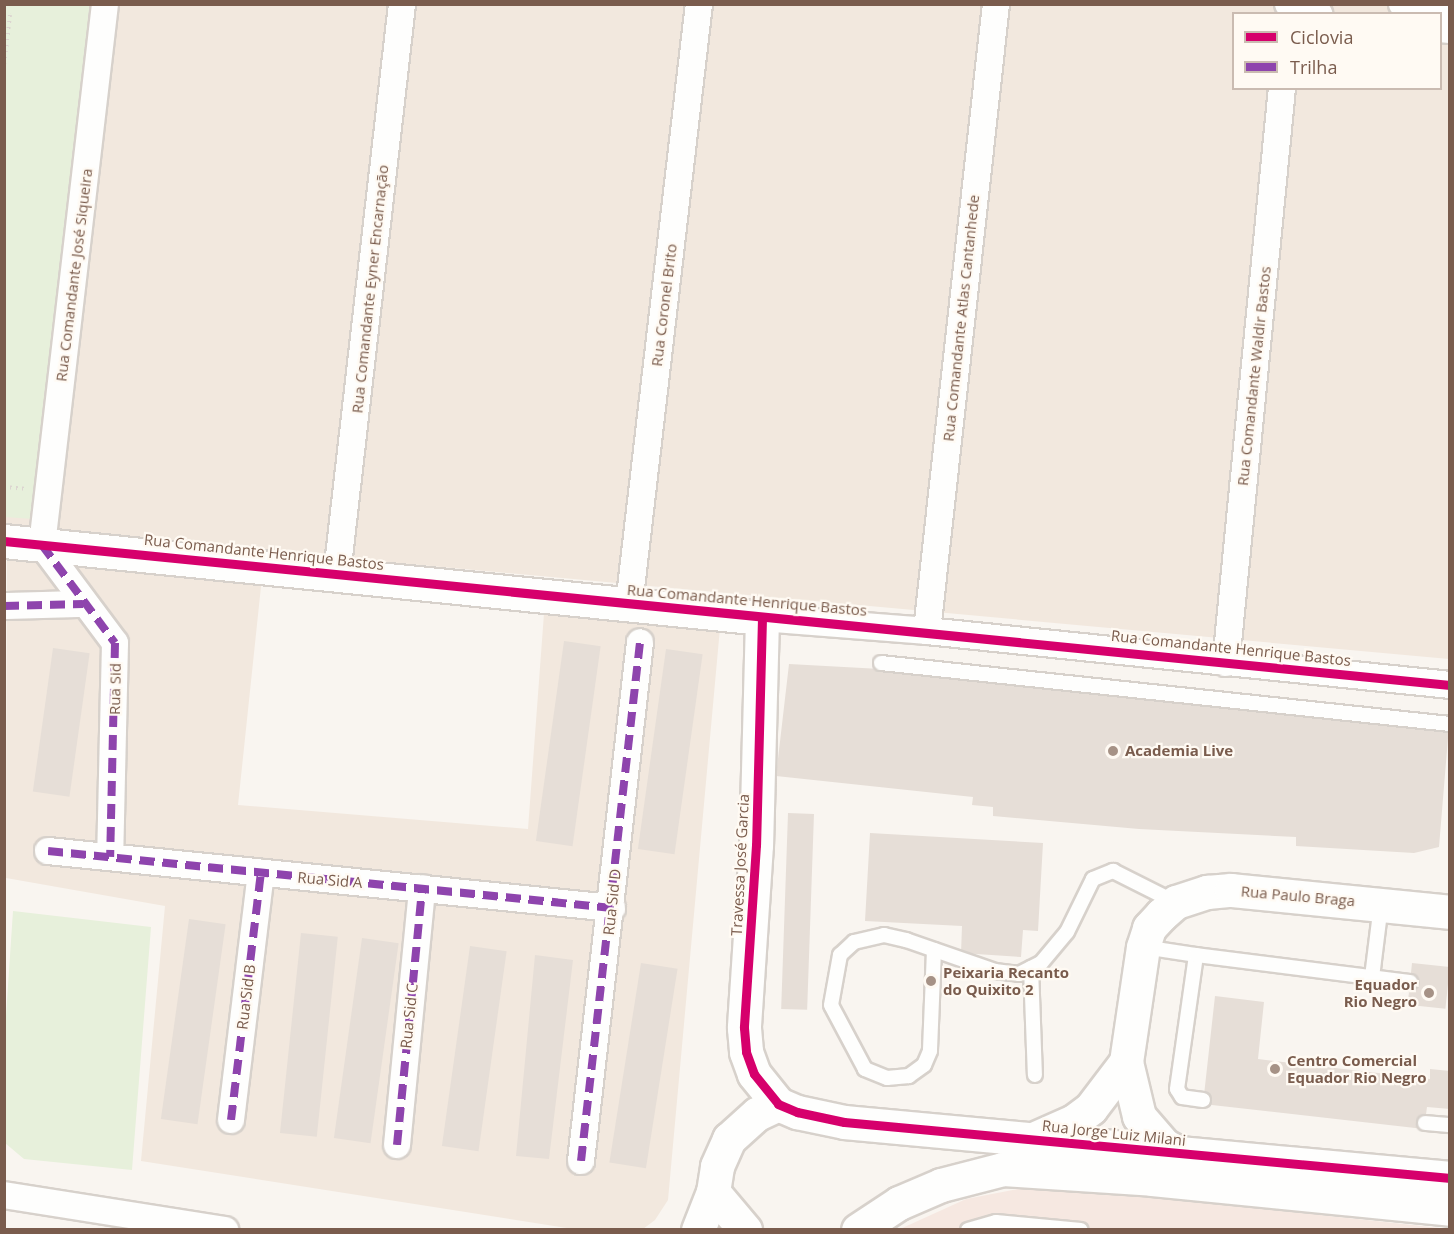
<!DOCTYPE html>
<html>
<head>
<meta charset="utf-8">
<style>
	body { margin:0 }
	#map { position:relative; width:1454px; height:1234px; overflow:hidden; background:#f9f5f0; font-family:"Open Sans",sans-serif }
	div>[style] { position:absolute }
	.residential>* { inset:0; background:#f2e8de }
	.commercial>* { inset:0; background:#f6e8e1 }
	.green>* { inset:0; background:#e7f0db }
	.building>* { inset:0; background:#e6ded7; transform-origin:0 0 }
	.path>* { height:4px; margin-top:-2px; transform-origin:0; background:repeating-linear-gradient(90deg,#dcd5d0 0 1.5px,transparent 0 6px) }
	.roads { filter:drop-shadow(2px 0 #d7d1cb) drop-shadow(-2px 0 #d7d1cb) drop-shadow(0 2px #d7d1cb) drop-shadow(0 -2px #d7d1cb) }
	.lane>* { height:14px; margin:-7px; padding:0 7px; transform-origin:7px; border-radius:7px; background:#fefefd }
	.street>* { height:26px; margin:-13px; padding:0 13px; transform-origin:13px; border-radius:13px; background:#fefefd }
	.secondary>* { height:33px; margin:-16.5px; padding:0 16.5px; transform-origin:16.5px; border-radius:16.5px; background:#fefefd }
	.quiet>* { height:8px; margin-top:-4px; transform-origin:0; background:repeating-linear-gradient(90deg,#8e44ad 0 15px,transparent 0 23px) }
	.cycleway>* { height:9px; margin:-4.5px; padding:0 4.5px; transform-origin:4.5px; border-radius:4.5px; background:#d6006c }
	.dots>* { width:16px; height:16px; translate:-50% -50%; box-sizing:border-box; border:3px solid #fffaf3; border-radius:50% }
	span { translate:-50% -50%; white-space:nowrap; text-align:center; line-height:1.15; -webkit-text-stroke:4.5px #fffaf3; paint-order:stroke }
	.street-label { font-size:15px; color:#7a5c4d }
	.poi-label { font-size:15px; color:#7a5c4d; font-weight:700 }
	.left { translate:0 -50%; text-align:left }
	.right { translate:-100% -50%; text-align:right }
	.frame { position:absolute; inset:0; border:6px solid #7a5c4d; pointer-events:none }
	.legend { position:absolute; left:1232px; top:12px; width:210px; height:78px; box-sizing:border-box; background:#fffaf3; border:2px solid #cabbb1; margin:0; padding:8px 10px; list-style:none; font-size:18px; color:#7a5c4d }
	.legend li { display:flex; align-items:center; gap:12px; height:30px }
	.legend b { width:30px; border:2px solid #cabbb1 }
</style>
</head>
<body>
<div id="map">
	<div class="residential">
		<i style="clip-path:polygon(evenodd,4px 5px,1449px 5px,1449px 659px,5px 527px,4px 5px,1234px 14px,1440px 14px,1440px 88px,1234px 88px,1234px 14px)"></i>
		<i style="clip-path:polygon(7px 549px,262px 577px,238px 805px,528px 829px,545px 600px,721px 617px,668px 1200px,655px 1220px,643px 1229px,573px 1229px,141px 1161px,165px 906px,6px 878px)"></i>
	</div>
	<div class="commercial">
		<i style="clip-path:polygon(1033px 1186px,1118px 1193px,1449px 1229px,898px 1230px,966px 1199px)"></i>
	</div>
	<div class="green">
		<i style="clip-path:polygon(5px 5px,90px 5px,33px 519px,5px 517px)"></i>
		<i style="clip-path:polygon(13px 911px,151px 927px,132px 1170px,24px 1159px,5px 1143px,5px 1031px)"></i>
	</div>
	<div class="building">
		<i style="left:564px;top:641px;width:37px;height:202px;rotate:8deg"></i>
		<i style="left:53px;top:648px;width:37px;height:145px;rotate:8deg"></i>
		<i style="left:666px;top:649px;width:37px;height:202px;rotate:8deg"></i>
		<i style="clip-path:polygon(789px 664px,899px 670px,1449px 726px,1439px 847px,1414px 853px,1296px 846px,1296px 837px,1139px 829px,993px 816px,993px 807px,972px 805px,973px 797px,776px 776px)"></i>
		<i style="left:788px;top:813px;width:26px;height:196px;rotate:2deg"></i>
		<i style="clip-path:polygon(870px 833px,1043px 843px,1038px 931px,1023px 930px,1021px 957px,961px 953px,962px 926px,865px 921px)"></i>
		<i style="left:189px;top:919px;width:37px;height:202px;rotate:8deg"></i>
		<i style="left:301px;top:933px;width:37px;height:201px;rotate:6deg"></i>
		<i style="left:362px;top:938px;width:37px;height:202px;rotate:8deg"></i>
		<i style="left:470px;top:946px;width:37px;height:202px;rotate:8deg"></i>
		<i style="clip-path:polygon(535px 955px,573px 960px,549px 1159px,516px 1156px)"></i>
		<i style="left:641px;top:963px;width:37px;height:202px;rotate:9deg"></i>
		<i style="left:1412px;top:963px;width:38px;height:42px;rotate:6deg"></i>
		<i style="clip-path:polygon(1215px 996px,1264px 1002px,1258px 1059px,1430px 1079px,1430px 1069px,1450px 1071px,1450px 1109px,1427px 1107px,1424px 1129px,1203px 1104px)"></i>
	</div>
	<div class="path">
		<i style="left:4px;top:14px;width:6px;rotate:9deg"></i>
		<i style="left:10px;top:15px;width:51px;rotate:96.7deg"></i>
		<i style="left:4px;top:487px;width:21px;rotate:5deg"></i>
	</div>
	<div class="roads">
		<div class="lane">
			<i style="left:881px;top:663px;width:572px;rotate:6.12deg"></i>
			<i style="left:1143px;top:947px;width:54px;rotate:8.6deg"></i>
			<i style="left:934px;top:950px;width:101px;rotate:92.3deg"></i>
			<i style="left:930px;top:1051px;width:15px;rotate:113deg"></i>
			<i style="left:924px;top:1065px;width:19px;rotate:144deg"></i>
			<i style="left:909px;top:1076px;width:22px;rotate:175deg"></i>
			<i style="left:887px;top:1078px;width:24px;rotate:-158deg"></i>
			<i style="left:865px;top:1069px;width:72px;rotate:-118deg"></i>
			<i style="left:831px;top:1005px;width:51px;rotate:-79.8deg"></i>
			<i style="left:840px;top:955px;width:19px;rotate:-43deg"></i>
			<i style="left:854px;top:942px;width:31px;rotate:-13deg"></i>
			<i style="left:884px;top:935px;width:23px;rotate:13deg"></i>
			<i style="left:906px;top:940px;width:94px;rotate:19.2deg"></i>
			<i style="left:995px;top:971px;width:24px;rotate:7deg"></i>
			<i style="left:1019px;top:974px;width:25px;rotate:-27deg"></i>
			<i style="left:1041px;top:963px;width:40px;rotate:-50deg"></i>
			<i style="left:1067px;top:932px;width:59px;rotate:-63.9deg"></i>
			<i style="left:1093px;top:879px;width:22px;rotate:-22deg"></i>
			<i style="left:1113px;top:871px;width:69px;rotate:26.6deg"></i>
			<i style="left:1031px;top:968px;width:107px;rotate:87.9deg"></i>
			<i style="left:1372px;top:977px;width:73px;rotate:-82.9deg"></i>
			<i style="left:1203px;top:1100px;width:21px;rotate:-172deg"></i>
			<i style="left:1182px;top:1097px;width:9px;rotate:-122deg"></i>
			<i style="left:1177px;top:1089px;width:135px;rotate:-81.9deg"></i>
			<i style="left:1196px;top:955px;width:216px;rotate:7.2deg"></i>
			<i style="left:1425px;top:1123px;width:25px;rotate:5deg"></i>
			<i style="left:968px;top:1230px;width:29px;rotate:-16deg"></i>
			<i style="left:996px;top:1222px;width:85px;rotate:5.4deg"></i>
		</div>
		<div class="street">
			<i style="left:105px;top:4px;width:545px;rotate:96.64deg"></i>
			<i style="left:42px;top:545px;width:122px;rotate:53.3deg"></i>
			<i style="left:115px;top:643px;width:214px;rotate:91.3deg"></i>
			<i style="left:1288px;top:4px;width:33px;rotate:18deg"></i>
			<i style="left:1402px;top:4px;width:48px;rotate:4.8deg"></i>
			<i style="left:1440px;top:29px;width:10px;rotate:6deg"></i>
			<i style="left:337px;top:574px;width:574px;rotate:-83.49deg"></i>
			<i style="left:629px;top:605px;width:605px;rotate:-83.36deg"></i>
			<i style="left:4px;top:606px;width:79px;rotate:-1.5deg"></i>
			<i style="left:762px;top:618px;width:166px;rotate:4.5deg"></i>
			<i style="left:927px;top:631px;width:526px;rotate:5.89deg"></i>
			<i style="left:927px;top:631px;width:631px;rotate:-83.72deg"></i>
			<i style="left:1226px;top:663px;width:578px;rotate:-84.44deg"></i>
			<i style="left:48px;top:851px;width:567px;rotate:5.77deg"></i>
			<i style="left:231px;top:1120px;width:249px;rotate:-83.1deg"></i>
			<i style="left:397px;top:1145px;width:258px;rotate:-84.4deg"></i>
			<i style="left:581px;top:1161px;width:522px;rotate:-83.51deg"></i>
			<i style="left:4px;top:1195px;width:224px;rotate:9deg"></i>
		</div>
		<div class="secondary">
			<i style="left:4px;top:541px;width:762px;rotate:5.8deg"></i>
			<i style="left:762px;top:618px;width:227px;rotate:91.5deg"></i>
			<i style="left:756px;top:845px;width:183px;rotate:93.8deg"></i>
			<i style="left:744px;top:1028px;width:24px;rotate:85deg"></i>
			<i style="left:746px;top:1052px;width:23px;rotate:70deg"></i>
			<i style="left:754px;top:1074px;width:38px;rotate:51deg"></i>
			<i style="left:778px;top:1104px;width:21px;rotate:23deg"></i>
			<i style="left:797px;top:1112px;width:48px;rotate:12deg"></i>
			<i style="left:844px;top:1122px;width:609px;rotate:5.28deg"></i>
			<i style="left:1033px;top:1139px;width:45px;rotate:-23.7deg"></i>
			<i style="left:1074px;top:1121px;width:21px;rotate:-37deg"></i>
			<i style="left:1091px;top:1108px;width:58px;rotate:-52.7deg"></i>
			<i style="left:1182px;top:1155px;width:21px;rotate:-151deg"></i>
			<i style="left:1164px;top:1145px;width:38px;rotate:-131deg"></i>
			<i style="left:1139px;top:1116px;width:56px;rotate:-103.5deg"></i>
			<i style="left:1126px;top:1062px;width:116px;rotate:-81.6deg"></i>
			<i style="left:1143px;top:947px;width:20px;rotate:-72deg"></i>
			<i style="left:1149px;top:928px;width:18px;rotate:-47deg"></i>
			<i style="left:1161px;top:915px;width:20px;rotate:-41deg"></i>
			<i style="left:1176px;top:902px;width:33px;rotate:-18deg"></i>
			<i style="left:1207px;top:892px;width:24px;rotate:-5deg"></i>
			<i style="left:1231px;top:890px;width:220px;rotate:5.7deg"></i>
			<i style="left:713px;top:1192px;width:50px;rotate:49.9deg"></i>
			<i style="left:698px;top:1230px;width:41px;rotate:-68.5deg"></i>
			<i style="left:713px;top:1192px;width:26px;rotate:-81deg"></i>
			<i style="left:717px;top:1166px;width:30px;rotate:-66deg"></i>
			<i style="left:729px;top:1139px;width:38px;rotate:-42deg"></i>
			<i style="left:757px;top:1114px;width:23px;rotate:-25deg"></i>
			<i style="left:858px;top:1230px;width:49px;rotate:-33.4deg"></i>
			<i style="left:899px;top:1203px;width:46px;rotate:-23.2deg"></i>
			<i style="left:941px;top:1185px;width:64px;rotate:-14.5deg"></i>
			<i style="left:1003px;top:1169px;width:149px;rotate:3.8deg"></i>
			<i style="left:1152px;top:1179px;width:300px;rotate:5.7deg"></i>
		</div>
	</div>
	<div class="quiet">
		<i style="left:42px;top:545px;width:122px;rotate:53.3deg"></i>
		<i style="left:115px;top:643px;width:214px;rotate:91.3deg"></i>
		<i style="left:4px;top:606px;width:79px;rotate:-1.5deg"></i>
		<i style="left:48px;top:851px;width:567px;rotate:5.77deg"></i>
		<i style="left:231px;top:1120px;width:249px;rotate:-83.1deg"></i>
		<i style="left:397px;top:1145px;width:258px;rotate:-84.4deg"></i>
		<i style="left:581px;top:1161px;width:522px;rotate:-83.51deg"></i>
	</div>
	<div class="cycleway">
		<i style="left:4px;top:541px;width:1453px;rotate:5.69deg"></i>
		<i style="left:762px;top:618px;width:227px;rotate:91.5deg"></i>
		<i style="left:756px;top:845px;width:183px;rotate:93.8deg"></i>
		<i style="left:744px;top:1028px;width:24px;rotate:85deg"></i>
		<i style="left:746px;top:1052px;width:23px;rotate:70deg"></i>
		<i style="left:754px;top:1074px;width:38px;rotate:51deg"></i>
		<i style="left:778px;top:1104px;width:21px;rotate:23deg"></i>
		<i style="left:797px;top:1112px;width:48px;rotate:12deg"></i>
		<i style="left:844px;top:1122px;width:609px;rotate:5.28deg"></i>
	</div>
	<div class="dots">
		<i style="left:1113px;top:751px;background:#a69286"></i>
		<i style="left:931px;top:981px;background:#a69286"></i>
		<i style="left:1429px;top:993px;background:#a69286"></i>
		<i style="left:1275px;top:1069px;background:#a69286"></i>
	</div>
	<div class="street-label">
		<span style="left:74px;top:275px;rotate:-83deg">Rua Comandante José Siqueira</span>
		<span style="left:370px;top:289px;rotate:-84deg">Rua Comandante Eyner Encarnação</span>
		<span style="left:664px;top:305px;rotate:-83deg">Rua Coronel Brito</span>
		<span style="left:961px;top:318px;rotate:-84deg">Rua Comandante Atlas Cantanhede</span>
		<span style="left:1254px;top:376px;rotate:-84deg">Rua Comandante Waldir Bastos</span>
		<span style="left:264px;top:552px;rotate:6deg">Rua Comandante Henrique Bastos</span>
		<span style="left:747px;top:600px;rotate:5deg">Rua Comandante Henrique Bastos</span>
		<span style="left:1231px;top:648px;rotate:6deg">Rua Comandante Henrique Bastos</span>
		<span style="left:115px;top:689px;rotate:-89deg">Rua Sid</span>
		<span style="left:740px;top:865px;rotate:-87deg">Travessa José Garcia</span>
		<span style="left:330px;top:880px;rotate:5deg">Rua Sid A</span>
		<span style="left:1298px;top:896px;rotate:5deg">Rua Paulo Braga</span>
		<span style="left:612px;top:902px;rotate:-84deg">Rua Sid D</span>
		<span style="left:246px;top:997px;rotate:-83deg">Rua Sid B</span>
		<span style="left:409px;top:1016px;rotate:-84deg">Rua Sid C</span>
		<span style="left:1114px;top:1133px;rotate:6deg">Rua Jorge Luiz Milani</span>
	</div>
	<div class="poi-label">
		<span class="left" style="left:1125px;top:751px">Academia Live</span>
		<span class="left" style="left:943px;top:981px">Peixaria Recanto<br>do Quixito 2</span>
		<span class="right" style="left:1417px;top:993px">Equador<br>Rio Negro</span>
		<span class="left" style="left:1287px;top:1069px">Centro Comercial<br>Equador Rio Negro</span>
	</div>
	<div class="frame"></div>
	<ul class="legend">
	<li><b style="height:8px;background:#d6006c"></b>Ciclovia</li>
	<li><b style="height:8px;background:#8e44ad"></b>Trilha</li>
	</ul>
</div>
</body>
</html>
